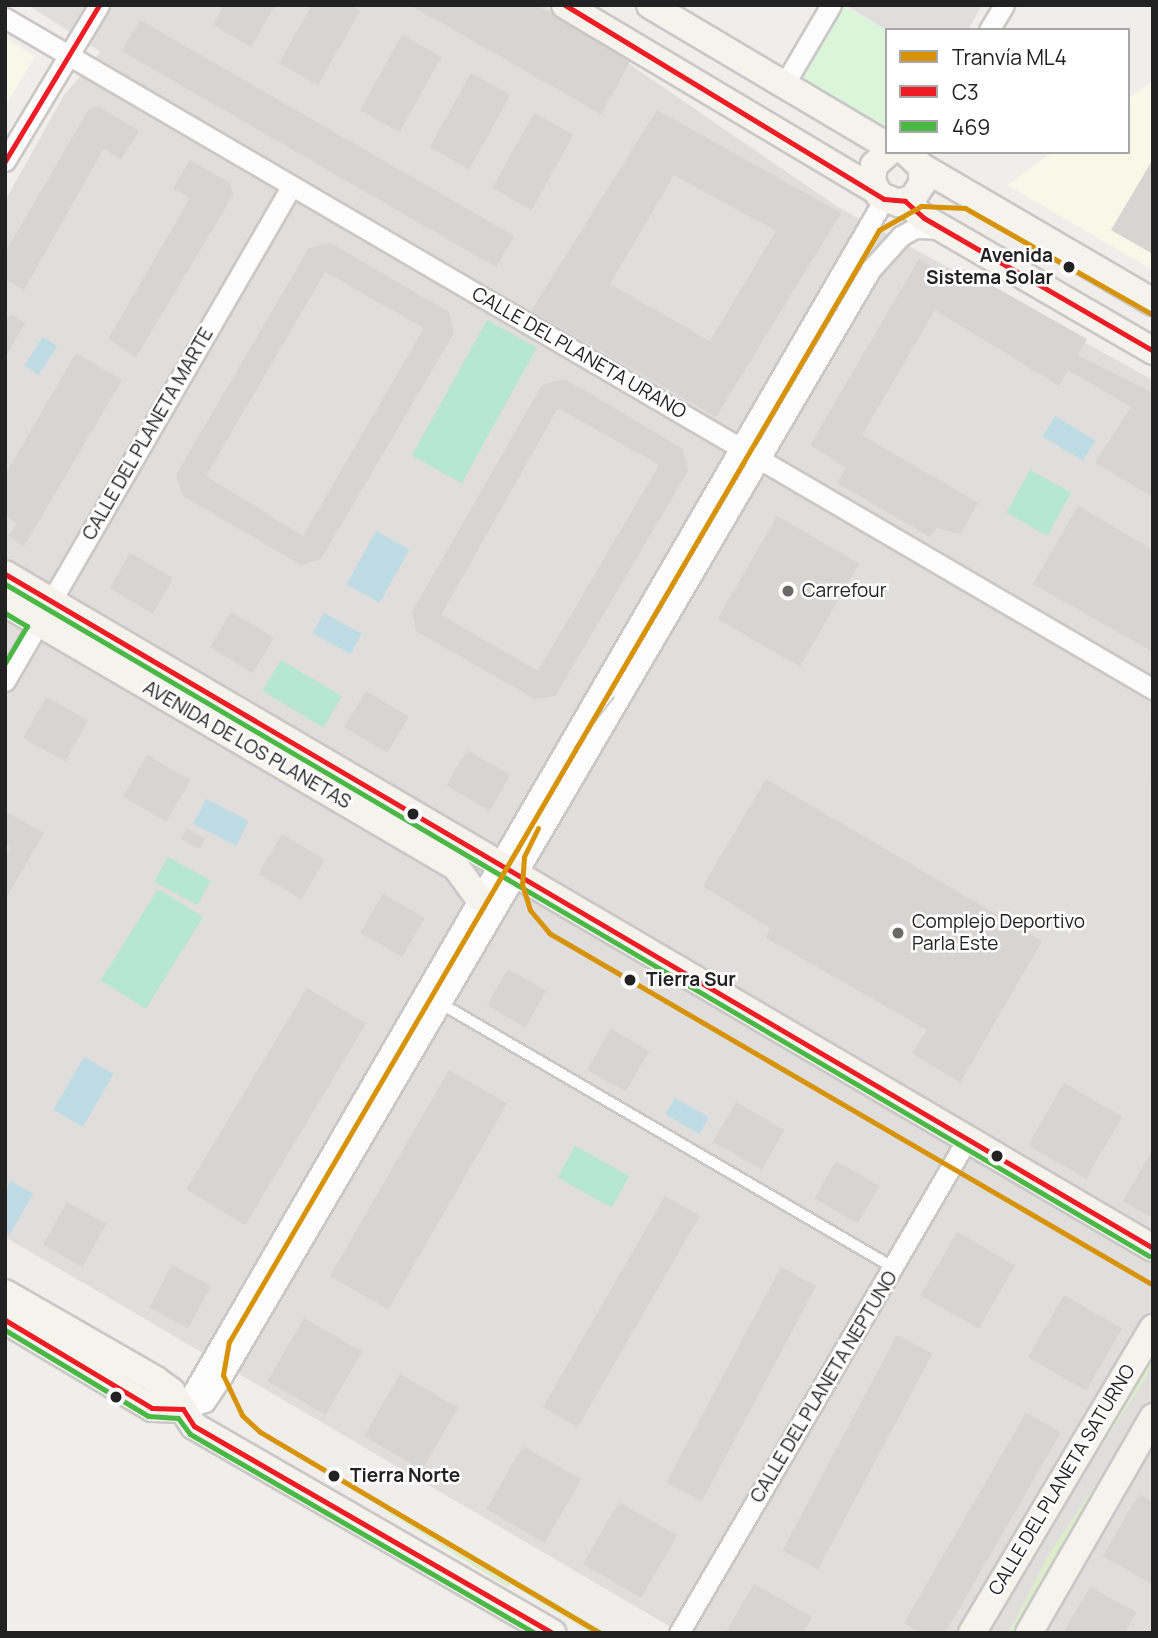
<!DOCTYPE html>
<html>
<head>
<meta charset="utf-8">
<style>
	body { margin:0 }
	#map { position:relative; width:1158px; height:1638px; overflow:hidden; background:#f0eeeb; font-family:Manrope,sans-serif }
	div>[style] { position:absolute }
	.residential>* { inset:0; background:#dfdedc }
	.education>* { inset:0; background:#f8f7e8 }
	.grass>* { inset:0; background:#ddeccb }
	.park>* { inset:0; background:#daf5da }
	.pitch>* { inset:0; background:#b7e6d2; transform-origin:0 0 }
	.parking>* { inset:0; background:#e0dfde }
	.water>* { inset:0; background:#bfdbe3; transform-origin:0 0 }
	.building>* { inset:0; background:#d7d4d2; transform-origin:0 0 }
	.roads { filter:drop-shadow(2px 0 #c9c8c7) drop-shadow(-2px 0 #c9c8c7) drop-shadow(0 2px #c9c8c7) drop-shadow(0 -2px #c9c8c7) }
	.lane>* { height:10px; margin:-5px; padding:0 5px; transform-origin:5px; border-radius:5px; background:#fdfcfc }
	.street>* { height:19px; margin:-9.5px; padding:0 9.5px; transform-origin:9.5px; border-radius:9.5px; background:#fdfcfc }
	.secondary>* { height:26px; margin:-13px; padding:0 13px; transform-origin:13px; border-radius:13px; background:#f4f4ed }
	.tram>* { height:2px; margin:-1px; padding:0 1px; transform-origin:1px; border-radius:1px; background:#ccc }
	.bus-1>* { height:5px; margin:-2.5px; padding:0 2.5px; transform-origin:2.5px; border-radius:2.5px; background:#ee1c25 }
	.bus-2>* { height:5px; margin:-2.5px; padding:0 2.5px; transform-origin:2.5px; border-radius:2.5px; background:#4ab747 }
	.tram-1>* { height:5px; margin:-2.5px; padding:0 2.5px; transform-origin:2.5px; border-radius:2.5px; background:#d79205 }
	.dots>* { width:19px; height:19px; translate:-50% -50%; box-sizing:border-box; border:4px solid #fff; border-radius:50% }
	span { translate:-50% -50%; white-space:nowrap; text-align:center; line-height:1.15; -webkit-text-stroke:5px #fff; paint-order:stroke }
	.stop-label { font-size:19px; color:#222; font-weight:700 }
	.right { translate:-100% -50%; text-align:right }
	.left { translate:0 -50%; text-align:left }
	.street-label { font-size:19px; color:#222 }
	.poi-label { font-size:19px; color:#222 }
	.frame { position:absolute; inset:0; border:7px solid #222; pointer-events:none }
	.legend { position:absolute; left:885px; top:28px; width:245px; height:126px; box-sizing:border-box; background:#fff; border:2px solid #a7a7a7; margin:0; padding:9px 12px; list-style:none; font-size:21px; color:#222 }
	.legend li { display:flex; align-items:center; gap:14px; height:35px }
	.legend b { width:35px; border:2px solid #a7a7a7 }
</style>
</head>
<body>
<div id="map">
	<div class="residential">
		<i style="clip-path:polygon(28px 5px,543px 5px,838px 207px,1153px 380px,1153px 1633px,681px 1633px,5px 1237px,5px 201px,64px 95px,101px 52px)"></i>
		<i style="clip-path:polygon(845px 5px,982px 5px,968px 30px,887px 30px)"></i>
	</div>
	<div class="education">
		<i style="clip-path:polygon(5px 38px,35px 56px,5px 106px)"></i>
		<i style="clip-path:polygon(1153px 81px,1153px 270px,1007px 185px,1053px 152px,1128px 152px,1128px 98px)"></i>
	</div>
	<div class="grass">
		<i style="clip-path:polygon(1153px 1342px,1153px 1363px,1144px 1381px,1088px 1467px,1082px 1464px)"></i>
		<i style="clip-path:polygon(1094px 1487px,1100px 1490px,1016px 1633px,1008px 1633px,1051px 1551px)"></i>
		<i style="clip-path:polygon(387px 1505px,436px 1533px,607px 1633px,591px 1633px,510px 1584px,508px 1587px,384px 1510px)"></i>
	</div>
	<div class="park">
		<i style="clip-path:polygon(841px 5px,887px 30px,887px 135px,794px 81px)"></i>
	</div>
	<div class="pitch">
		<i style="left:487px;top:320px;width:57px;height:155px;rotate:29deg"></i>
		<i style="left:1030px;top:470px;width:47px;height:49px;rotate:29deg"></i>
		<i style="left:281px;top:660px;width:71px;height:36px;rotate:31deg"></i>
		<i style="left:168px;top:857px;width:49px;height:28px;rotate:29deg"></i>
		<i style="left:158px;top:889px;width:53px;height:108px;rotate:32deg"></i>
		<i style="left:575px;top:1146px;width:62px;height:36px;rotate:29deg"></i>
	</div>
	<div class="parking">
		<i style="clip-path:polygon(887px 560px,1153px 715px,1153px 772px,1067px 922px,1055px 916px,1047px 928px,640px 699px,687px 638px,806px 701px)"></i>
	</div>
	<div class="water">
		<i style="left:43px;top:337px;width:17px;height:34px;rotate:33deg"></i>
		<i style="left:1055px;top:416px;width:47px;height:24px;rotate:31deg"></i>
		<i style="left:376px;top:531px;width:38px;height:61px;rotate:29deg"></i>
		<i style="left:324px;top:613px;width:43px;height:23px;rotate:29deg"></i>
		<i style="left:206px;top:799px;width:48px;height:28px;rotate:27deg"></i>
		<i style="left:84px;top:1057px;width:34px;height:61px;rotate:30deg"></i>
		<i style="left:675px;top:1098px;width:39px;height:19px;rotate:30deg"></i>
		<i style="clip-path:polygon(11px 1181px,33px 1194px,10px 1234px,5px 1231px,5px 1191px)"></i>
	</div>
	<div class="building">
		<i style="clip-path:polygon(224px 5px,275px 5px,251px 47px,213px 25px)"></i>
		<i style="clip-path:polygon(312px 5px,350px 5px,360px 11px,318px 85px,279px 63px)"></i>
		<i style="clip-path:polygon(410px 5px,537px 5px,630px 62px,601px 114px)"></i>
		<i style="left:140px;top:20px;width:432px;height:36px;rotate:30deg"></i>
		<i style="left:402px;top:35px;width:45px;height:86px;rotate:29deg"></i>
		<i style="left:471px;top:73px;width:45px;height:85px;rotate:29deg"></i>
		<i style="clip-path:polygon(99px 107px,139px 131px,121px 160px,104px 148px,24px 290px,5px 279px,5px 253px,89px 109px)"></i>
		<i style="clip-path:polygon(evenodd,657px 110px,841px 213px,716px 417px,531px 311px,657px 110px,674px 175px,776px 231px,710px 341px,610px 284px,674px 175px)"></i>
		<i style="left:534px;top:113px;width:45px;height:86px;rotate:29deg"></i>
		<i style="clip-path:polygon(1153px 159px,1153px 254px,1111px 230px)"></i>
		<i style="clip-path:polygon(190px 160px,230px 183px,233px 195px,136px 357px,108px 339px,190px 198px,173px 189px)"></i>
		<i style="clip-path:polygon(evenodd,330px 243px,449px 312px,454px 333px,321px 559px,301px 565px,183px 496px,176px 475px,309px 248px,330px 243px,325px 272px,424px 328px,303px 536px,206px 476px,325px 272px)"></i>
		<i style="clip-path:polygon(919px 259px,955px 282px,963px 269px,1087px 339px,1077px 355px,1153px 393px,1153px 497px,1095px 463px,1131px 407px,1068px 370px,1059px 386px,935px 310px,862px 435px,978px 503px,960px 534px,937px 528px,930px 537px,837px 483px,846px 468px,810px 445px)"></i>
		<i style="clip-path:polygon(10px 314px,25px 323px,5px 358px,5px 323px)"></i>
		<i style="clip-path:polygon(76px 353px,122px 380px,24px 546px,9px 536px,17px 523px,5px 516px,5px 475px)"></i>
		<i style="clip-path:polygon(evenodd,565px 379px,683px 449px,688px 471px,555px 696px,535px 699px,416px 631px,412px 612px,542px 385px,565px 379px,558px 408px,659px 465px,538px 671px,441px 615px,558px 408px)"></i>
		<i style="clip-path:polygon(1078px 506px,1153px 550px,1153px 652px,1033px 584px)"></i>
		<i style="left:777px;top:516px;width:95px;height:119px;rotate:30deg"></i>
		<i style="left:130px;top:553px;width:50px;height:41px;rotate:30deg"></i>
		<i style="left:231px;top:612px;width:50px;height:41px;rotate:31deg"></i>
		<i style="left:366px;top:691px;width:50px;height:42px;rotate:31deg"></i>
		<i style="left:46px;top:697px;width:48px;height:47px;rotate:29deg"></i>
		<i style="left:467px;top:750px;width:50px;height:41px;rotate:30deg"></i>
		<i style="left:147px;top:755px;width:50px;height:48px;rotate:30deg"></i>
		<i style="clip-path:polygon(766px 779px,1042px 941px,960px 1083px,912px 1053px,927px 1030px,766px 938px,770px 928px,703px 886px)"></i>
		<i style="clip-path:polygon(5px 811px,44px 833px,5px 900px,5px 856px,10px 847px,5px 844px)"></i>
		<i style="left:187px;top:828px;width:21px;height:12px;rotate:31deg"></i>
		<i style="left:282px;top:834px;width:50px;height:46px;rotate:31deg"></i>
		<i style="left:383px;top:894px;width:48px;height:45px;rotate:30deg"></i>
		<i style="left:508px;top:969px;width:44px;height:42px;rotate:30deg"></i>
		<i style="left:307px;top:988px;width:69px;height:235px;rotate:31deg"></i>
		<i style="left:611px;top:1029px;width:44px;height:47px;rotate:30deg"></i>
		<i style="left:449px;top:1070px;width:67px;height:238px;rotate:30deg"></i>
		<i style="left:1064px;top:1083px;width:67px;height:72px;rotate:30deg"></i>
		<i style="left:736px;top:1102px;width:56px;height:46px;rotate:30deg"></i>
		<i style="clip-path:polygon(1153px 1149px,1153px 1218px,1123px 1201px)"></i>
		<i style="left:836px;top:1161px;width:50px;height:43px;rotate:30deg"></i>
		<i style="left:665px;top:1196px;width:40px;height:244px;rotate:30deg"></i>
		<i style="left:67px;top:1202px;width:45px;height:49px;rotate:29deg"></i>
		<i style="left:957px;top:1232px;width:67px;height:73px;rotate:30deg"></i>
		<i style="left:172px;top:1265px;width:44px;height:48px;rotate:28deg"></i>
		<i style="left:781px;top:1267px;width:40px;height:244px;rotate:28deg"></i>
		<i style="left:1064px;top:1295px;width:67px;height:72px;rotate:30deg"></i>
		<i style="left:304px;top:1318px;width:67px;height:73px;rotate:30deg"></i>
		<i style="left:897px;top:1335px;width:40px;height:244px;rotate:28deg"></i>
		<i style="left:400px;top:1374px;width:67px;height:72px;rotate:30deg"></i>
		<i style="clip-path:polygon(1026px 1413px,1061px 1432px,945px 1633px,921px 1633px,904px 1623px)"></i>
		<i style="left:523px;top:1446px;width:67px;height:73px;rotate:30deg"></i>
		<i style="clip-path:polygon(1139px 1494px,1153px 1502px,1153px 1585px,1103px 1556px)"></i>
		<i style="left:619px;top:1502px;width:67px;height:72px;rotate:30deg"></i>
		<i style="clip-path:polygon(754px 1584px,812px 1617px,803px 1633px,725px 1633px)"></i>
		<i style="clip-path:polygon(1090px 1587px,1136px 1612px,1125px 1633px,1063px 1633px)"></i>
	</div>
	<div class="roads">
		<div class="lane">
			<i style="left:440px;top:1003px;width:526px;rotate:30.27deg"></i>
		</div>
		<div class="street">
			<i style="left:5px;top:18px;width:1330px;rotate:30.31deg"></i>
			<i style="left:989px;top:30px;width:29px;rotate:-59deg"></i>
			<i style="left:785px;top:83px;width:91px;rotate:-59.5deg"></i>
			<i style="left:5px;top:161px;width:182px;rotate:-58.9deg"></i>
			<i style="left:5px;top:681px;width:571px;rotate:-59.93deg"></i>
			<i style="left:183px;top:1409px;width:23px;rotate:-18deg"></i>
			<i style="left:205px;top:1402px;width:32px;rotate:-56deg"></i>
			<i style="left:223px;top:1375px;width:1282px;rotate:-59.63deg"></i>
			<i style="left:871px;top:269px;width:45px;rotate:-47.7deg"></i>
			<i style="left:901px;top:236px;width:16px;rotate:-30deg"></i>
			<i style="left:915px;top:228px;width:25px;rotate:2deg"></i>
			<i style="left:183px;top:1409px;width:1398px;rotate:-59.91deg"></i>
			<i style="left:679px;top:1633px;width:570px;rotate:-59.74deg"></i>
		</div>
		<div class="secondary">
			<i style="left:565px;top:5px;width:360px;rotate:30.8deg"></i>
			<i style="left:650px;top:5px;width:276px;rotate:30.7deg"></i>
			<i style="left:889px;top:152px;width:20px;rotate:139deg"></i>
			<i style="left:874px;top:165px;width:16px;rotate:97deg"></i>
			<i style="left:872px;top:181px;width:16px;rotate:63deg"></i>
			<i style="left:879px;top:195px;width:21px;rotate:23deg"></i>
			<i style="left:898px;top:203px;width:16px;rotate:-18deg"></i>
			<i style="left:913px;top:198px;width:17px;rotate:-57deg"></i>
			<i style="left:922px;top:184px;width:17px;rotate:-90deg"></i>
			<i style="left:922px;top:167px;width:22px;rotate:-137deg"></i>
			<i style="left:922px;top:167px;width:268px;rotate:30.3deg"></i>
			<i style="left:905px;top:201px;width:25px;rotate:42deg"></i>
			<i style="left:924px;top:218px;width:265px;rotate:30.1deg"></i>
			<i style="left:5px;top:574px;width:1331px;rotate:30.42deg"></i>
			<i style="left:5px;top:603px;width:523px;rotate:30.34deg"></i>
			<i style="left:456px;top:867px;width:37px;rotate:54deg"></i>
			<i style="left:5px;top:1293px;width:174px;rotate:29.9deg"></i>
			<i style="left:156px;top:1380px;width:19px;rotate:36deg"></i>
			<i style="left:171px;top:1391px;width:42px;rotate:56.7deg"></i>
			<i style="left:194px;top:1426px;width:414px;rotate:30deg"></i>
			<i style="left:5px;top:1320px;width:171px;rotate:30.9deg"></i>
			<i style="left:152px;top:1408px;width:31px;rotate:2deg"></i>
			<i style="left:972px;top:1633px;width:355px;rotate:-59.3deg"></i>
			<i style="left:1029px;top:1633px;width:249px;rotate:-60.1deg"></i>
		</div>
	</div>
	<div class="tram">
		<i style="left:575px;top:747px;width:63px;rotate:-52deg"></i>
	</div>
	<div class="bus-1">
		<i style="left:565px;top:5px;width:373px;rotate:31.3deg"></i>
		<i style="left:884px;top:199px;width:21px;rotate:5deg"></i>
		<i style="left:905px;top:201px;width:25px;rotate:42deg"></i>
		<i style="left:924px;top:218px;width:265px;rotate:30.1deg"></i>
		<i style="left:5px;top:161px;width:182px;rotate:-58.9deg"></i>
		<i style="left:5px;top:574px;width:1331px;rotate:30.42deg"></i>
		<i style="left:5px;top:1320px;width:171px;rotate:30.9deg"></i>
		<i style="left:152px;top:1408px;width:31px;rotate:2deg"></i>
		<i style="left:183px;top:1409px;width:20px;rotate:57deg"></i>
		<i style="left:194px;top:1426px;width:414px;rotate:30deg"></i>
	</div>
	<div class="bus-2">
		<i style="left:5px;top:584px;width:1327px;rotate:30.43deg"></i>
		<i style="left:5px;top:613px;width:26px;rotate:31deg"></i>
		<i style="left:27px;top:626px;width:43px;rotate:120.7deg"></i>
		<i style="left:5px;top:1330px;width:167px;rotate:31deg"></i>
		<i style="left:148px;top:1416px;width:30px;rotate:4deg"></i>
		<i style="left:178px;top:1418px;width:20px;rotate:53deg"></i>
		<i style="left:190px;top:1434px;width:397px;rotate:30deg"></i>
	</div>
	<div class="tram-1">
		<i style="left:538px;top:828px;width:32px;rotate:116deg"></i>
		<i style="left:524px;top:857px;width:27px;rotate:94deg"></i>
		<i style="left:522px;top:884px;width:27px;rotate:73deg"></i>
		<i style="left:530px;top:910px;width:30px;rotate:50deg"></i>
		<i style="left:549px;top:933px;width:699px;rotate:30.23deg"></i>
		<i style="left:600px;top:1633px;width:395px;rotate:-149.4deg"></i>
		<i style="left:260px;top:1432px;width:25px;rotate:-137deg"></i>
		<i style="left:242px;top:1415px;width:44px;rotate:-115.4deg"></i>
		<i style="left:223px;top:1375px;width:34px;rotate:-80deg"></i>
		<i style="left:229px;top:1342px;width:1288px;rotate:-59.69deg"></i>
		<i style="left:879px;top:230px;width:48px;rotate:-29.7deg"></i>
		<i style="left:921px;top:206px;width:44px;rotate:2.6deg"></i>
		<i style="left:965px;top:208px;width:216px;rotate:29.6deg"></i>
	</div>
	<div class="dots">
		<i style="left:1069px;top:267px;background:#222"></i>
		<i style="left:788px;top:591px;background:#6a6968"></i>
		<i style="left:413px;top:814px;background:#222"></i>
		<i style="left:898px;top:933px;background:#6a6968"></i>
		<i style="left:630px;top:980px;background:#222"></i>
		<i style="left:997px;top:1156px;background:#222"></i>
		<i style="left:116px;top:1397px;background:#222"></i>
		<i style="left:334px;top:1476px;background:#222"></i>
	</div>
	<div class="stop-label">
		<span class="right" style="left:1053px;top:267px">Avenida<br>Sistema Solar</span>
		<span class="left" style="left:646px;top:980px">Tierra Sur</span>
		<span class="left" style="left:350px;top:1476px">Tierra Norte</span>
	</div>
	<div class="street-label">
		<span style="left:579px;top:353px;rotate:30deg">CALLE DEL PLANETA URANO</span>
		<span style="left:148px;top:434px;rotate:-60deg">CALLE DEL PLANETA MARTE</span>
		<span style="left:247px;top:745px;rotate:30deg">AVENIDA DE LOS PLANETAS</span>
		<span style="left:824px;top:1387px;rotate:-59deg">CALLE DEL PLANETA NEPTUNO</span>
		<span style="left:1062px;top:1480px;rotate:-59deg">CALLE DEL PLANETA SATURNO</span>
	</div>
	<div class="poi-label">
		<span class="left" style="left:802px;top:591px">Carrefour</span>
		<span class="left" style="left:912px;top:933px">Complejo Deportivo<br>Parla Este</span>
	</div>
	<div class="frame"></div>
	<ul class="legend">
	<li><b style="height:9px;background:#d79205"></b>Tranvía ML4</li>
	<li><b style="height:9px;background:#ee1c25"></b>C3</li>
	<li><b style="height:9px;background:#4ab747"></b>469</li>
	</ul>
</div>
</body>
</html>
